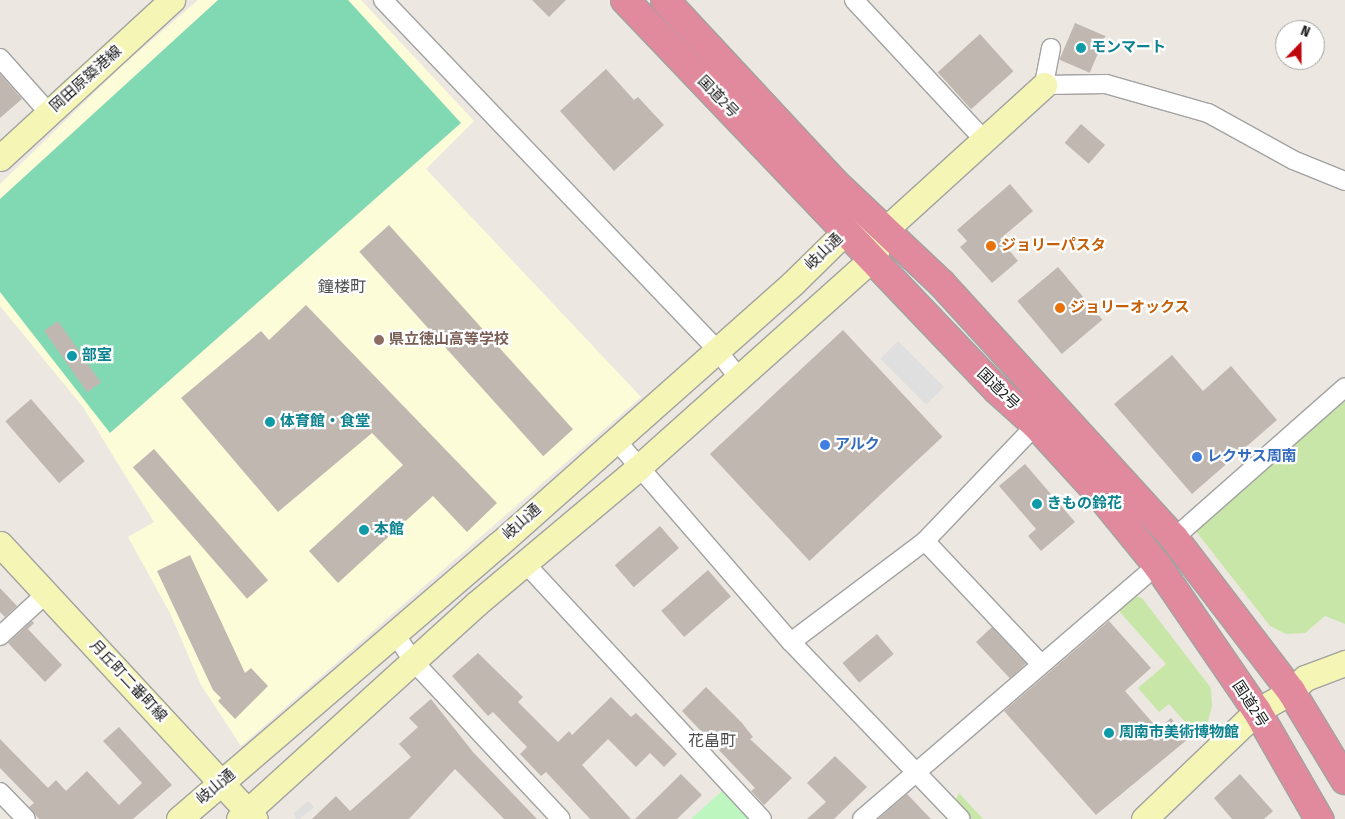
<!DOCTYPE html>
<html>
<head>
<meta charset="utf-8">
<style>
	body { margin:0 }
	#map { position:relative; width:1345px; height:819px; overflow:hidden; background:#ece8e1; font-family:"Fira Sans Condensed","Noto Sans JP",sans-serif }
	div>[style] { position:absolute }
	.education>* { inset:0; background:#fdfcd9 }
	.grass>* { inset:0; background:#c8e6a8 }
	.park>* { inset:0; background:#bef6c0 }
	.pitch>* { inset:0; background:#81d9b4 }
	.parking>* { inset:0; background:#dfdfdf; transform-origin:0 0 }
	.building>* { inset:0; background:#c1b7b1; transform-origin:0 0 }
	.roads { filter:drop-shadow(1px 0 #a2a2a2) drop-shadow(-1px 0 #a2a2a2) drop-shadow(0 1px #a2a2a2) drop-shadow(0 -1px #a2a2a2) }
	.street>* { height:18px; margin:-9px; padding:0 9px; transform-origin:9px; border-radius:9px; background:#fff }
	.secondary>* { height:25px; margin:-12.5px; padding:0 12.5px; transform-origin:12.5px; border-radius:12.5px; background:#f5f6b5 }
	.highway>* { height:28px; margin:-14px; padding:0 14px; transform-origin:14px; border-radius:14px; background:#e28a9d }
	.dots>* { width:14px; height:14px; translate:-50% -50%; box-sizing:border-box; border:2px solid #fff; border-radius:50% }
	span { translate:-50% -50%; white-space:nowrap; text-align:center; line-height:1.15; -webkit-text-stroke:4.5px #fff; paint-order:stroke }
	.culture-label { font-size:15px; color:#0d838f; font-weight:700 }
	.left { translate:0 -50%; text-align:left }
	.street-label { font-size:15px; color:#1b1b1b }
	.food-label { font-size:15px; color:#c56008; font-weight:700 }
	.education-label { font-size:15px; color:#785e54; font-weight:700 }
	.shop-label { font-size:15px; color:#366cbe; font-weight:700 }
	.neighbourhood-label { font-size:16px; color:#4e4e4e }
	.north { position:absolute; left:1275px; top:20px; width:50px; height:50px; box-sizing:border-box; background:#fff; border:1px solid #a4a4a4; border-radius:50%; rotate:22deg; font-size:14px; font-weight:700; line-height:20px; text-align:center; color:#1b1b1b }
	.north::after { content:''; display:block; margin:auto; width:18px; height:22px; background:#be080e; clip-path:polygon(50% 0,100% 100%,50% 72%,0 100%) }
</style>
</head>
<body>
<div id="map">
	<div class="education">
		<i style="clip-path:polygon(198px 0,361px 0,474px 121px,426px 169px,641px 397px,241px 746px,201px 685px,170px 613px,128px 537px,154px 522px,83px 407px,0 306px,0 184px,122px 66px)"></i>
	</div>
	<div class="grass">
		<i style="clip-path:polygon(1345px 401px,1345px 624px,1325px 616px,1305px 633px,1286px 634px,1270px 626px,1195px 530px)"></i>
		<i style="clip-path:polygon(1129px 594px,1142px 598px,1211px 688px,1212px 706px,1207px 725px,1197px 735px,1169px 704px,1159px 712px,1138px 688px,1166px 664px,1111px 602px)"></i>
		<i style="clip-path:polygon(959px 793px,983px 819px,972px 819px,955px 801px)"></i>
	</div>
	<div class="park">
		<i style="clip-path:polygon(723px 790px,750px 819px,691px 819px)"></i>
	</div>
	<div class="pitch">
		<i style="clip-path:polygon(218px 0,348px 0,461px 123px,110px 433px,0 292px,0 199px)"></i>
	</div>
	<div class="parking">
		<i style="left:898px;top:341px;width:65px;height:25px;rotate:45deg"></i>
		<i style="clip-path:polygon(308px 801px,314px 807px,300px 819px,296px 819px,294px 813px)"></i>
	</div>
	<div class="building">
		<i style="clip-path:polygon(532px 0,566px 0,549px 17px)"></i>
		<i style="left:1075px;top:23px;width:33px;height:40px;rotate:23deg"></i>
		<i style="left:980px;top:34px;width:50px;height:57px;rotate:48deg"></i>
		<i style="clip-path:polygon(606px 69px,634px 100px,638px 97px,664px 125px,614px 171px,560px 111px)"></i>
		<i style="clip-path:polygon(0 74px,22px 99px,0 118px)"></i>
		<i style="left:1081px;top:124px;width:32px;height:25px;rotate:41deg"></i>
		<i style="clip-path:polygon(1010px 184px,1033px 211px,1000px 239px,1018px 261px,992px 283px,960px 247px,967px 241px,957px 230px)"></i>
		<i style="left:389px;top:225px;width:275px;height:40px;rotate:48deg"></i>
		<i style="left:1058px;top:267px;width:69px;height:53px;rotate:50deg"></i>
		<i style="clip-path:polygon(306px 305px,497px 503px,467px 532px,433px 496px,338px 583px,309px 551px,403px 465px,372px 433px,278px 512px,181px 398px,261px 331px,269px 340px)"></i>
		<i style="left:58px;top:321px;width:75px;height:17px;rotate:55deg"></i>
		<i style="left:843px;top:330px;width:146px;height:182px;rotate:47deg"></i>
		<i style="clip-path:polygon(1172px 355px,1203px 391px,1231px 366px,1277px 420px,1192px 494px,1114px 404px)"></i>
		<i style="left:31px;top:399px;width:82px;height:34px;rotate:49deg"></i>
		<i style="left:154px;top:449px;width:174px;height:28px;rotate:49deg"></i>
		<i style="clip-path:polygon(1025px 464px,1075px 522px,1041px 551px,1028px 536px,1036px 529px,999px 486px)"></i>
		<i style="left:660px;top:526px;width:29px;height:60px;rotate:49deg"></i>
		<i style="clip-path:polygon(190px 555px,245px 673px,251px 668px,268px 686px,235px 719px,218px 701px,221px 698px,213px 690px,157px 571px)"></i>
		<i style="left:708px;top:570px;width:35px;height:62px;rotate:49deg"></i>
		<i style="clip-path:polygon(0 588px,17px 606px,5px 617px,0 612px)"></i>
		<i style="clip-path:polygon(32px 621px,34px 623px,28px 629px,62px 665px,45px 682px,8px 643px)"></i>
		<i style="clip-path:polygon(1109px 621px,1151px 668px,1125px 691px,1158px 729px,1171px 718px,1188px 739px,1096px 815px,1004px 711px)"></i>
		<i style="left:992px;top:627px;width:50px;height:22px;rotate:47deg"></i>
		<i style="left:877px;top:634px;width:26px;height:45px;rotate:50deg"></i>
		<i style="clip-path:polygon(478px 653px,523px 697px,518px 702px,558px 742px,569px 731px,572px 735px,611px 697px,631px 717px,636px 713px,677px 754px,664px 767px,650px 753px,636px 767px,608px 739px,582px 765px,631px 819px,590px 819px,546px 772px,541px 776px,520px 754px,527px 747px,493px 712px,488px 716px,452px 676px)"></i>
		<i style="clip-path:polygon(706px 687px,742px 723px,753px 737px,750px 739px,792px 778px,764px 805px,751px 791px,755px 788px,682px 711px)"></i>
		<i style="clip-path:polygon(431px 699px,473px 752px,537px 819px,504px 819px,455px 769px,409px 819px,312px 819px,336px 796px,350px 811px,411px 757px,399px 744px,418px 727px,409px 718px)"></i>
		<i style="clip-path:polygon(119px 727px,172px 785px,133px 819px,39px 819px,29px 807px,34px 803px,0 768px,0 739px,48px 788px,56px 780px,66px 791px,87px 771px,119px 805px,142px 783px,103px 741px)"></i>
		<i style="clip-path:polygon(835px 756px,867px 787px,834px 819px,807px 819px,826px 802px,807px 783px)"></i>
		<i style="clip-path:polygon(681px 774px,702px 795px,677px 819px,635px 819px)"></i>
		<i style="clip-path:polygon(1240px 774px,1273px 811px,1264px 819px,1232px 819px,1214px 798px)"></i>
		<i style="clip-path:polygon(907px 794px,931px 819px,878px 819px)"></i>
	</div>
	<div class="roads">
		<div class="street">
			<i style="left:383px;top:0;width:484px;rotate:46.3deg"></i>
			<i style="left:717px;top:350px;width:33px;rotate:52deg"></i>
			<i style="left:854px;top:0;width:190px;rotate:47.1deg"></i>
			<i style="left:1051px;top:48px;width:38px;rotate:101deg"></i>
			<i style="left:1044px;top:85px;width:62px;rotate:-0.9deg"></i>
			<i style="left:1106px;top:84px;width:106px;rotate:15.9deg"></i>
			<i style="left:1208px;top:113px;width:97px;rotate:28.9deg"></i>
			<i style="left:1293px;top:160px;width:56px;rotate:22deg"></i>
			<i style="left:0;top:58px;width:74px;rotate:48.3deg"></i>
			<i style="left:615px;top:439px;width:269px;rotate:49.1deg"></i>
			<i style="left:791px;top:642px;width:245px;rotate:46.2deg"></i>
			<i style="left:1174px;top:538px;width:228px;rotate:-41.4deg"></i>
			<i style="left:925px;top:541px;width:168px;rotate:46.7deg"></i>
			<i style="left:524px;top:562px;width:350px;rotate:47.2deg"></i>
			<i style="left:395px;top:634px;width:32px;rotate:56deg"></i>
			<i style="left:413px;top:661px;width:216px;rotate:46.9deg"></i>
			<i style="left:0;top:636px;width:64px;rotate:-42.5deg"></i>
			<i style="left:791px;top:642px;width:168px;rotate:-37deg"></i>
			<i style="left:925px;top:541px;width:161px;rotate:-46.3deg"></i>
			<i style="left:0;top:792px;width:37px;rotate:46deg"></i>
			<i style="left:862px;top:819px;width:389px;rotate:-40.7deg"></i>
		</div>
		<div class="secondary">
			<i style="left:0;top:158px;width:234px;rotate:-42.6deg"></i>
			<i style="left:0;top:544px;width:375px;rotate:47.2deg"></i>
			<i style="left:179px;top:819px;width:422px;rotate:-40.7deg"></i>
			<i style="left:499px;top:544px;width:393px;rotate:-41.6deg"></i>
			<i style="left:793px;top:283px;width:74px;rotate:-44.5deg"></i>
			<i style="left:846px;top:231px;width:40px;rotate:-2.9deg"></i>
			<i style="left:239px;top:819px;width:320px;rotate:-42.2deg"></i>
			<i style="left:476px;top:604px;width:213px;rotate:-40deg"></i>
			<i style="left:639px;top:467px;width:314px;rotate:-41.8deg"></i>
			<i style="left:873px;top:258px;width:32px;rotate:-66deg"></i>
			<i style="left:886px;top:229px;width:214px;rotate:-42.3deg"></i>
			<i style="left:1144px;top:819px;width:156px;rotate:-43.7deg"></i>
			<i style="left:1257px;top:711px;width:39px;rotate:-30deg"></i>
			<i style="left:1291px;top:691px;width:19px;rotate:-43deg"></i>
			<i style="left:1305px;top:678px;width:43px;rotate:-20.6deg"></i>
		</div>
		<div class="highway">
			<i style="left:625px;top:0;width:539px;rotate:46.35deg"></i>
			<i style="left:997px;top:390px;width:52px;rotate:41.9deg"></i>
			<i style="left:1036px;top:425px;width:93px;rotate:47.6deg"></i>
			<i style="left:1099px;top:494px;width:92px;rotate:50.8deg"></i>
			<i style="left:1157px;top:565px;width:177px;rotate:55.6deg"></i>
			<i style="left:1257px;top:711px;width:125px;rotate:60.1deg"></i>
			<i style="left:665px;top:0;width:250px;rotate:47.1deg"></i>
			<i style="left:835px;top:183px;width:147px;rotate:43.3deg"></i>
			<i style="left:942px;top:284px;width:344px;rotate:47.6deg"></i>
			<i style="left:1174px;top:538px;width:193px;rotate:52.6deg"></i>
			<i style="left:1291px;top:691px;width:104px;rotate:58.8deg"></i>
		</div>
	</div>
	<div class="dots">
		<i style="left:1081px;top:48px;background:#0f9aa8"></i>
		<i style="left:991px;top:246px;background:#e8710a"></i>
		<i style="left:1060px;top:308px;background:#e8710a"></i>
		<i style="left:379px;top:340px;background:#8d6e63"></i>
		<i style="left:72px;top:356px;background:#0f9aa8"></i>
		<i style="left:270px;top:422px;background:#0f9aa8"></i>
		<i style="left:825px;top:445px;background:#3f7fe0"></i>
		<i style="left:1197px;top:457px;background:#3f7fe0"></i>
		<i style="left:1037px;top:504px;background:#0f9aa8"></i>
		<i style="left:364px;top:530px;background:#0f9aa8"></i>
		<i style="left:1109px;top:733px;background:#0f9aa8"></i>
	</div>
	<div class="culture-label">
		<span class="left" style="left:1091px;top:48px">モンマート</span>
		<span class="left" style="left:82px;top:356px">部室</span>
		<span class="left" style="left:280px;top:422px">体育館・食堂</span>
		<span class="left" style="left:1047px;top:504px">きもの鈴花</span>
		<span class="left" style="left:374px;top:530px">本館</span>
		<span class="left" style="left:1119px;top:733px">周南市美術博物館</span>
	</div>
	<div class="street-label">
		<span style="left:86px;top:79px;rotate:-42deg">岡田原築港線</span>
		<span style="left:718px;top:97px;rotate:46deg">国道2号</span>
		<span style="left:824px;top:252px;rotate:-44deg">岐山通</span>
		<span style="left:998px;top:389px;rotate:44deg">国道2号</span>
		<span style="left:522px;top:522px;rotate:-42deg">岐山通</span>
		<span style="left:128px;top:681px;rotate:47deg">月丘町二番町線</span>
		<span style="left:1250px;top:704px;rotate:57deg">国道2号</span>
		<span style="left:216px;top:787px;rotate:-40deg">岐山通</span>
	</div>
	<div class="food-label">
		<span class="left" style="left:1001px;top:246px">ジョリーパスタ</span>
		<span class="left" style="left:1070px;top:308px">ジョリーオックス</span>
	</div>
	<div class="education-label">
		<span class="left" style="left:389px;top:340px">県立徳山高等学校</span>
	</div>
	<div class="shop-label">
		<span class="left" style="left:835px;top:445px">アルク</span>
		<span class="left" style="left:1207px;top:457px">レクサス周南</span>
	</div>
	<div class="neighbourhood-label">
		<span style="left:342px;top:287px">鐘楼町</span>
		<span style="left:712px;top:741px">花畠町</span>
	</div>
	<div class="north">N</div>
</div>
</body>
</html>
